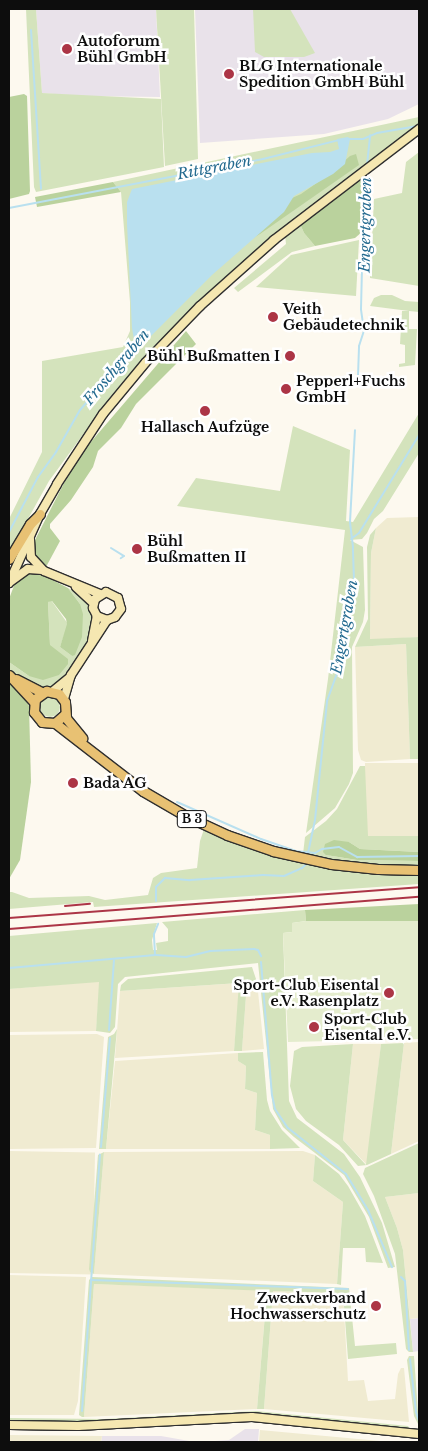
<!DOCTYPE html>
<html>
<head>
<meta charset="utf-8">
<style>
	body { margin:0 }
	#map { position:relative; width:428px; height:1451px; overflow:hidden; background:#fdf9ef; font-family:"Libre Baskerville",serif }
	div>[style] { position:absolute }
	.industrial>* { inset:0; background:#e9e2ea }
	.farmland>* { inset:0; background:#f0ebd1; transform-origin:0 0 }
	.green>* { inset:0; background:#d4e3bc }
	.round { border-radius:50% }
	.forest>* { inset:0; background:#bad29d }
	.pitch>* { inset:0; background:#e4eccd }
	.water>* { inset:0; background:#b9e0ef }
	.stream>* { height:2px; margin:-1px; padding:0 1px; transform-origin:1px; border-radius:1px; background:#b9e0ef }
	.roads { filter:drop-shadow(1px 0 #2f2f2f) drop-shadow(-1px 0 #2f2f2f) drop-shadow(0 1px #2f2f2f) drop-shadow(0 -1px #2f2f2f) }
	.secondary>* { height:8px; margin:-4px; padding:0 4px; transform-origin:4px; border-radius:4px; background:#f5e7b1 }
	.primary>* { height:9px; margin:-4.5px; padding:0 4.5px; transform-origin:4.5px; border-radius:4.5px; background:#e8c173 }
	.rail>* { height:2px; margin:-1px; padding:0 1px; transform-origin:1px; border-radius:1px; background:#ac3546 }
	.dots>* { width:14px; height:14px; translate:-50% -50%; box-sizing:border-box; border:2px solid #fff; border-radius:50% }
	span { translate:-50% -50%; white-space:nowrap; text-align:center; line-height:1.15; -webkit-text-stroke:5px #fff; paint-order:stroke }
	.shield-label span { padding:1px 4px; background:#fff; border:1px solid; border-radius:4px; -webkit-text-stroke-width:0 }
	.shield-label { font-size:12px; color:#0d0d0d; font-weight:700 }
	.poi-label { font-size:14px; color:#0d0d0d; font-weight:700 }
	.left { translate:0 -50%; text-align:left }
	.right { translate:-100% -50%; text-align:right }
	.water-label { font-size:15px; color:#256b90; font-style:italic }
	.frame { position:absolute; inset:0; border:10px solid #0d0d0d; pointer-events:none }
</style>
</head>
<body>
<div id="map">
	<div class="industrial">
		<i style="clip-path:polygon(36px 9px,156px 9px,160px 97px,80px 96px,42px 93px)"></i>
		<i style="clip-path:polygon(195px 9px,419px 9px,419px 104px,388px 119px,324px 134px,200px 143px)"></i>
		<i style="clip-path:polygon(419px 1318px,419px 1351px,413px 1352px,410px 1319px)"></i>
		<i style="clip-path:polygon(245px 1429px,259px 1429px,258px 1442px,201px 1442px,229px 1440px)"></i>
		<i style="clip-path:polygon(102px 1436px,161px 1436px,195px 1442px,101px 1442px)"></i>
	</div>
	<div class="farmland">
		<i style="clip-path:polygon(419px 517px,419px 637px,370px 640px,371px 553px,376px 528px,387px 518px)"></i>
		<i style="clip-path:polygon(406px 644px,410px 759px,366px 762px,361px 760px,358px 750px,355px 647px)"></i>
		<i style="left:419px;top:763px;width:73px;height:54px;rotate:90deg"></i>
		<i style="clip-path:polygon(100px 981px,96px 1031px,9px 1032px,9px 989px)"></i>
		<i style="clip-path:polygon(247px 982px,257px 982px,264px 1049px,242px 1051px)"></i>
		<i style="clip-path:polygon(240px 983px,234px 1051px,115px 1058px,120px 991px)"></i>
		<i style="clip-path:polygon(97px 1034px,104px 1037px,96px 1148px,9px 1149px,9px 1035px)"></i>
		<i style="clip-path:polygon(419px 1042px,419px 1141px,391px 1154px,404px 1043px)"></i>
		<i style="clip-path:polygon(353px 1044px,381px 1044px,367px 1165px,343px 1140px)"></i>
		<i style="clip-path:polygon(238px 1053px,238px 1061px,246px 1066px,245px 1089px,257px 1093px,255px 1130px,270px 1135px,270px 1149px,106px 1149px,115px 1061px)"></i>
		<i style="left:9px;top:1151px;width:86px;height:122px;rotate:1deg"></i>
		<i style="clip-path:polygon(303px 1151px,315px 1155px,313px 1181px,343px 1202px,337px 1284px,94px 1274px,104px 1152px)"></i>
		<i style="clip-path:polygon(419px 1193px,419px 1318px,410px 1319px,403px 1250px,397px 1228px,385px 1197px)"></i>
		<i style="clip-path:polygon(9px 1275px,86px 1277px,78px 1401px,74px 1415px,9px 1415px)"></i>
		<i style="clip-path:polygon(94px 1284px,267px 1290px,257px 1409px,84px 1417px)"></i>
		<i style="clip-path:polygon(273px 1291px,343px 1293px,348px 1381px,364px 1380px,368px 1401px,395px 1399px,398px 1374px,401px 1368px,404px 1368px,409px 1422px,264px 1409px)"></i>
		<i style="clip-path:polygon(260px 1430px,391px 1442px,259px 1442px)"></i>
		<i style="clip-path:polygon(9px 1435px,102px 1436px,101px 1442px,9px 1442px)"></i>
	</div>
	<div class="green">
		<i style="clip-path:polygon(26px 9px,36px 9px,42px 93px,161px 99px,164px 167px,36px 192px,34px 187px)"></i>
		<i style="clip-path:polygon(156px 9px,194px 9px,198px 159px,165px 166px)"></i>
		<i style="clip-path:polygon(253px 9px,290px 9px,315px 53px,304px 57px,264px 57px,255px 52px)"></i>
		<i style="clip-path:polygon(419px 117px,419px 124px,270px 238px,228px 275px,152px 348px,112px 395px,49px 481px,9px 553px,9px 519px,42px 452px,42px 361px,123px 347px,130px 331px,130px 302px,121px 192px,113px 182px)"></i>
		<i style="clip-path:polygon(419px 152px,419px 286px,370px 278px,374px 199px,402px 193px,406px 162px)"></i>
		<i style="clip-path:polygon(300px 224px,304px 233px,315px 246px,292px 252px,238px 292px,234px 288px,286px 244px,285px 235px)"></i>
		<i style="clip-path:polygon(359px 240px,356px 296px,256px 287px,291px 255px)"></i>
		<i style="clip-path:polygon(381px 295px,392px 295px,405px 301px,419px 302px,419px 312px,409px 311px,409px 329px,417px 329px,415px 365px,399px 367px,399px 364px,405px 363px,405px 345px,400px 344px,402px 311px,409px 311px,370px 306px,374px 298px)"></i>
		<i style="clip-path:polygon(419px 413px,419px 453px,383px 511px,374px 519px,367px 533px,362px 539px,350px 540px,363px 547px,365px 610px,363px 622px,352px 647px,353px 773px,349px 784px,335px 808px,306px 833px,328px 679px,345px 530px,177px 506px,196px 478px,280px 491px,293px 426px,350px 450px,346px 521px,353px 522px)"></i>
		<i style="clip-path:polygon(376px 528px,371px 553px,370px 639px,419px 637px,419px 759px,410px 759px,406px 644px,355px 647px,368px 619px,367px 547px,370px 535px)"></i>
		<i style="clip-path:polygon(68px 588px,82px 596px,87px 603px,93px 618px,92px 631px,82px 652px,68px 673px,54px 686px,43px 688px,21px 679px,9px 670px,9px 662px,29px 676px,50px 645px,48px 602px,51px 600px,68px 624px,60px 647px,72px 656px,80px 604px)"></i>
		<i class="round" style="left:40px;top:697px;width:20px;height:20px"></i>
		<i style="clip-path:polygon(360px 766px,365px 766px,368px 836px,419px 836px,419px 852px,360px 849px,349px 842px,326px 855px,357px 860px,419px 861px,419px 867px,379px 866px,319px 859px,303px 854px,305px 837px,326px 821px,337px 809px)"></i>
		<i style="clip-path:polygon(204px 829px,306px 864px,419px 873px,419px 884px,94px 907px,93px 902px,9px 909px,9px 892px,12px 892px,29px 898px,89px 896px,105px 900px,148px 895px,153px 878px,161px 873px,197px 868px,200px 841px)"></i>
		<i style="clip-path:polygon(305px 910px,306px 921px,292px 923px,292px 932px,283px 933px,289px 1101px,297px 1118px,344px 1154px,360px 1177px,382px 1223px,395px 1267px,388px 1268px,369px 1217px,344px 1175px,294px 1137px,283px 1127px,273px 1109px,258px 963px,125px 977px,118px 984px,115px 1027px,110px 1033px,96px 1031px,99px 982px,9px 989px,9px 936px,157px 923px,152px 940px,153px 950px,157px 950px,156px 943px,168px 941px,168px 929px,162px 922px)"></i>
		<i style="clip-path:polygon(252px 967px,257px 982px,247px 982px,242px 1051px,234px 1051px,239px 983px,120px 991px,121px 985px,128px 979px)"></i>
		<i style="clip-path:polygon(117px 1029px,106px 1149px,99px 1149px,108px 1037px,114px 1034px)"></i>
		<i style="clip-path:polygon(404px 1043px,391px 1154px,367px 1165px,358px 1166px,339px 1145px,306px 1121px,296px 1109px,290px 1086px,294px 1051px,302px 1047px,353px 1044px,343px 1140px,366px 1165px,381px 1044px)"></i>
		<i style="clip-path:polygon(263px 1052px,267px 1100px,270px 1111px,282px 1130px,300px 1148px,270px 1149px,270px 1135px,255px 1130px,257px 1093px,245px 1089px,246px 1066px,238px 1061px,238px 1053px)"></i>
		<i style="clip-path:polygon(419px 1143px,419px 1193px,385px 1197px,397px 1228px,403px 1250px,413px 1352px,409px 1352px,406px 1349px,395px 1254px,374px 1196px,363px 1174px,365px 1168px)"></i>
		<i style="clip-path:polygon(104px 1152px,94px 1274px,90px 1272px,89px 1269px,98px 1155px)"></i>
		<i style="clip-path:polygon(315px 1155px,339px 1174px,348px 1186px,365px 1216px,383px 1263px,366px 1262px,365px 1248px,343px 1248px,341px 1285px,337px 1284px,343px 1202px,313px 1181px)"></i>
		<i style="clip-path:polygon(92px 1277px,349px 1288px,355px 1346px,396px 1343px,397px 1354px,348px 1359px,343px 1293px,273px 1291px,264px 1409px,257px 1409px,267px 1291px,94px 1284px,84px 1417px,82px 1417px,79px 1415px,89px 1280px)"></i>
		<i style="clip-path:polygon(409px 1356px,414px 1356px,419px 1426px,414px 1416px,407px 1360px)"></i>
		<i style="clip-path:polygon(256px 1411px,408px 1426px,410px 1429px,269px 1414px,188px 1416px,107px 1423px,9px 1422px,9px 1418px,104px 1419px)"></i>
	</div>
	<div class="forest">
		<i style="clip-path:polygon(24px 94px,27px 96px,30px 191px,29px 194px,9px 199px,9px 97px)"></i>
		<i style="clip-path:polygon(356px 154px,359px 165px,260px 234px,250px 240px,242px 241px,270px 208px,301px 194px,331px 173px,350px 156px)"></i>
		<i style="clip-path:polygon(362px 177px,362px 232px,355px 238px,315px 246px,304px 233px,300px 224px)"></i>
		<i style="clip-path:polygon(113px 182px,121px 192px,37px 207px,35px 197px)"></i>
		<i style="clip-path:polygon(186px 331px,196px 344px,136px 404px,121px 428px,98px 451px,93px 467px,71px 500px,50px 524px,50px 528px,60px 541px,46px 567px,40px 563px,33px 550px,34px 542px,64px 483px,84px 450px)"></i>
		<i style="clip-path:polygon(28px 573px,43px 575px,68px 588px,80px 604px,83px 614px,82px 637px,75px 655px,72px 656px,60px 647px,67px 624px,66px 619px,52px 601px,48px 602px,50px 645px,68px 659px,68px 664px,59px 675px,43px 680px,29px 676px,9px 662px,9px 599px,15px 583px)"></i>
		<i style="clip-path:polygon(9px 682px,27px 701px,29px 706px,31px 782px,20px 860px,9px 879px)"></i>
		<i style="clip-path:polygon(334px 840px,349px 842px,360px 849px,419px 852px,419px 861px,357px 860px,326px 855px,323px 852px,325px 844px)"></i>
		<i style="clip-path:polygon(419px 904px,419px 921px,306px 921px,305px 910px)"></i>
	</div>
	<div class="pitch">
		<i style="clip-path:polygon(306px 921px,419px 921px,419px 1039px,288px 1042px,283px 933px,292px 932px,292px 923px)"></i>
	</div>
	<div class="water">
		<i style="clip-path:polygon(348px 137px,350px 139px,345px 164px,333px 174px,294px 196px,284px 212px,212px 275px,136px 351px,132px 328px,127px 224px,127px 202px,132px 189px,312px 153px,330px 152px,339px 149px,337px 139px)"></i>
	</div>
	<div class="stream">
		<i style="left:31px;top:30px;width:159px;rotate:86.4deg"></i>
		<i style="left:349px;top:139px;width:14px"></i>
		<i style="left:363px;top:139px;width:15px;rotate:-23deg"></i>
		<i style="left:377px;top:133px;width:41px;rotate:-9.9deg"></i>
		<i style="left:367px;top:165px;width:30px;rotate:-84deg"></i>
		<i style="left:9px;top:208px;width:259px;rotate:-10.9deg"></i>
		<i style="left:263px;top:159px;width:78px;rotate:-14deg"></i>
		<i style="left:358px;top:376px;width:30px;rotate:-88deg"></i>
		<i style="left:359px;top:346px;width:16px;rotate:-72deg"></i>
		<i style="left:364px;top:331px;width:22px;rotate:-98deg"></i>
		<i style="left:361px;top:309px;width:119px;rotate:-88.6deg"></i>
		<i style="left:364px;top:190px;width:18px;rotate:-84deg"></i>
		<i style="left:9px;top:532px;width:62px;rotate:-62.2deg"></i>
		<i style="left:38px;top:477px;width:31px;rotate:-54deg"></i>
		<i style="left:56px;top:452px;width:48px;rotate:-60.3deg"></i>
		<i style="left:80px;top:410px;width:28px;rotate:-49deg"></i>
		<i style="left:98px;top:389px;width:18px;rotate:-61deg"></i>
		<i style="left:107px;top:373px;width:40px;rotate:-44deg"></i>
		<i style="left:351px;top:539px;width:10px;rotate:-37deg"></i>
		<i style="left:359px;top:533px;width:115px;rotate:-58.5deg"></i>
		<i style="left:111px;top:548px;width:15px;rotate:32deg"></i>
		<i style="left:124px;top:556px;width:4px;rotate:146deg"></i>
		<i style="left:177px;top:802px;width:92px;rotate:23.8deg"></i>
		<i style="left:261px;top:839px;width:36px;rotate:19deg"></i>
		<i style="left:295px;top:851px;width:20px;rotate:6deg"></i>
		<i style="left:315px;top:853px;width:8px;rotate:-30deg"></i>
		<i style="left:322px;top:849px;width:17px;rotate:-7deg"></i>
		<i style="left:339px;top:847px;width:21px;rotate:29deg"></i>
		<i style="left:357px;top:857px;width:62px;rotate:-0.9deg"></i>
		<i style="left:308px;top:853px;width:34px;rotate:-78deg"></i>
		<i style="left:315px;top:820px;width:120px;rotate:-84.2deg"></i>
		<i style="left:327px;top:701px;width:32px;rotate:-70deg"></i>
		<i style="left:338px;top:671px;width:92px;rotate:-80deg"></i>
		<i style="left:354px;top:580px;width:33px;rotate:-92deg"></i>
		<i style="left:353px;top:547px;width:25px;rotate:-97deg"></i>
		<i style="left:350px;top:522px;width:92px;rotate:-86.9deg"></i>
		<i style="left:156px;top:901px;width:14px;rotate:-90deg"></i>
		<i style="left:156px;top:887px;width:13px;rotate:-45deg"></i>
		<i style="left:165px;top:878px;width:25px;rotate:5deg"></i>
		<i style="left:190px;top:880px;width:73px;rotate:-3.9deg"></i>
		<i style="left:263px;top:875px;width:21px;rotate:3deg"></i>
		<i style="left:284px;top:876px;width:20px;rotate:-24deg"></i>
		<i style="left:302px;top:868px;width:9px;rotate:-41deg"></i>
		<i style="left:156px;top:955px;width:30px;rotate:4deg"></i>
		<i style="left:186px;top:957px;width:25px;rotate:-14deg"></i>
		<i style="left:210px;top:951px;width:44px;rotate:-2.6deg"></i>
		<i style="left:254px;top:949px;width:4px;rotate:14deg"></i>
		<i style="left:258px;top:950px;width:7px;rotate:63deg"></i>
		<i style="left:261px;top:962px;width:133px;rotate:85.3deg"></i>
		<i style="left:272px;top:1095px;width:14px;rotate:78deg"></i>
		<i style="left:275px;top:1109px;width:23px;rotate:56deg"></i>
		<i style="left:288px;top:1128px;width:74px;rotate:38.4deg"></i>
		<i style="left:346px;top:1174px;width:42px;rotate:58.6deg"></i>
		<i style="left:368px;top:1210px;width:62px;rotate:67.2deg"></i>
		<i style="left:9px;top:968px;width:147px;rotate:-5.1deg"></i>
		<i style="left:155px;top:955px;width:21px;rotate:-93deg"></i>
		<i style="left:154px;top:934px;width:11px;rotate:-68deg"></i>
		<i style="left:109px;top:1030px;width:70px;rotate:-85.9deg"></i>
		<i style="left:101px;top:1147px;width:109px;rotate:-85.3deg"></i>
		<i style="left:401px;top:1277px;width:6px;rotate:45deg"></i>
		<i style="left:405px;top:1281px;width:69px;rotate:86.7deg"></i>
		<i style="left:91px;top:1280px;width:257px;rotate:2deg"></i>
		<i style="left:410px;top:1359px;width:53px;rotate:83.5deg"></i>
		<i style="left:416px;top:1412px;width:9px;rotate:72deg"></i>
		<i style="left:82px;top:1411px;width:257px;rotate:-86deg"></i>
	</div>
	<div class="roads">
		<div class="secondary">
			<i style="left:30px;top:539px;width:18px;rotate:87deg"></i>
			<i style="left:31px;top:557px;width:19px;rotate:47deg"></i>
			<i style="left:44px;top:571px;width:61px;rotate:22.3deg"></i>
			<i style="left:10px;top:582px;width:22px;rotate:-36deg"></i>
			<i style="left:28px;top:569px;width:14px;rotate:4deg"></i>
			<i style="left:9px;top:583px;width:76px;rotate:-65.8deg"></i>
			<i style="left:40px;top:514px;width:34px;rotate:-60deg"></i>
			<i style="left:57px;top:484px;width:84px;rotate:-56.7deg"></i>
			<i style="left:103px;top:414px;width:67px;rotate:-50.4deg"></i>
			<i style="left:146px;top:362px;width:78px;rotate:-46deg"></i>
			<i style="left:200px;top:306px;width:99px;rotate:-41.7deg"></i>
			<i style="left:274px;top:240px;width:183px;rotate:-37.4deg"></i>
			<i style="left:76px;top:587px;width:23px;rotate:43deg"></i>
			<i style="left:92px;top:641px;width:25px;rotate:-79deg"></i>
			<i style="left:97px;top:616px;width:9px;rotate:-117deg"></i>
			<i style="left:93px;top:608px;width:9px;rotate:-77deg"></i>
			<i style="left:95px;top:599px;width:13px;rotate:-32deg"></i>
			<i style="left:106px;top:592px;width:13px;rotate:27deg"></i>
			<i style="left:118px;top:598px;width:11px;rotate:75deg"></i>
			<i style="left:121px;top:609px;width:10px;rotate:127deg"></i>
			<i style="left:115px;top:617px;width:9px;rotate:159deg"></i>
			<i style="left:107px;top:620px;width:11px;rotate:-158deg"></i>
			<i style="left:53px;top:691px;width:22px;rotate:-39deg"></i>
			<i style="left:64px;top:699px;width:25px;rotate:-74deg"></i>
			<i style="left:71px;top:675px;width:66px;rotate:-56.8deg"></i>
			<i style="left:9px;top:1425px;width:69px;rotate:0.8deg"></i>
			<i style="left:78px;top:1426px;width:174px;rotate:-3deg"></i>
			<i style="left:252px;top:1417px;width:168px;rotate:5.8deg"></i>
		</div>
		<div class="primary">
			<i style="left:9px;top:559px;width:41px;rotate:-59deg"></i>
			<i style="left:30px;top:524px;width:14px;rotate:-45deg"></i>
			<i style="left:9px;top:675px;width:37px;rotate:47deg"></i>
			<i style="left:16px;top:679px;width:29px;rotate:27deg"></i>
			<i style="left:65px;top:714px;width:13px;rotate:138deg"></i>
			<i style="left:55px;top:723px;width:13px;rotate:-176deg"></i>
			<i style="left:42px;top:722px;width:13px;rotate:-129deg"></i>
			<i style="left:34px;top:712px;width:13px;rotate:-86deg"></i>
			<i style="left:35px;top:699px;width:14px;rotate:-36deg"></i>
			<i style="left:46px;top:691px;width:13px;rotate:13deg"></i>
			<i style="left:59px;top:694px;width:10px;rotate:53deg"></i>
			<i style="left:65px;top:702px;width:16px;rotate:86deg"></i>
			<i style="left:66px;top:718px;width:26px;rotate:51deg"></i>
			<i style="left:55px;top:723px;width:111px;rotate:37.7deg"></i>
			<i style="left:143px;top:791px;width:48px;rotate:30.3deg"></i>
			<i style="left:184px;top:815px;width:47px;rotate:24.9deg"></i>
			<i style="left:227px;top:835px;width:49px;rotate:19.2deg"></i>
			<i style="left:273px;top:851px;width:59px;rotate:12.6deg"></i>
			<i style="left:331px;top:864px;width:47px;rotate:6.1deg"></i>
			<i style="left:378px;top:869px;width:41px;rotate:1.4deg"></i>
		</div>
	</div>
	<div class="rail">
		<i style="left:65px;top:906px;width:25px;rotate:-5deg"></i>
		<i style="left:9px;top:918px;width:411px;rotate:-4.3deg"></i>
		<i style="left:9px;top:929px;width:411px;rotate:-4.5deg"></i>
	</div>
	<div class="dots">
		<i style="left:67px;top:49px;background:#ac3546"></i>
		<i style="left:229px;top:74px;background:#ac3546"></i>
		<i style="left:273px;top:317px;background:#ac3546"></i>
		<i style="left:290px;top:356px;background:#ac3546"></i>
		<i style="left:286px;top:389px;background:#ac3546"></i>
		<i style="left:205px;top:411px;background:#ac3546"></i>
		<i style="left:137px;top:549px;background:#ac3546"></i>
		<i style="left:73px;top:783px;background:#ac3546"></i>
		<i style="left:389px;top:993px;background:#ac3546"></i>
		<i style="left:314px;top:1027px;background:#ac3546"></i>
		<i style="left:376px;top:1306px;background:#ac3546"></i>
	</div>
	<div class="shield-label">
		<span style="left:192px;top:819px">B 3</span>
	</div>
	<div class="poi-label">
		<span class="left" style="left:77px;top:49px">Autoforum<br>Bühl GmbH</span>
		<span class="left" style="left:239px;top:74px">BLG Internationale<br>Spedition GmbH Bühl</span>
		<span class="left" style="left:283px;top:317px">Veith<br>Gebäudetechnik</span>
		<span class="right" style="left:280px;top:356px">Bühl Bußmatten I</span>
		<span class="left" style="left:296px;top:389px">Pepperl+Fuchs<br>GmbH</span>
		<span style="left:205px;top:427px">Hallasch Aufzüge</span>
		<span class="left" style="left:147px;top:549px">Bühl<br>Bußmatten II</span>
		<span class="left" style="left:83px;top:783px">Bada AG</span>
		<span class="right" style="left:379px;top:993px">Sport-Club Eisental<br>e.V. Rasenplatz</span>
		<span class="left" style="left:324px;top:1027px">Sport-Club<br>Eisental e.V.</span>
		<span class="right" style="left:366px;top:1306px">Zweckverband<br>Hochwasserschutz</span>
	</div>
	<div class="water-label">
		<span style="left:214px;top:167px;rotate:-11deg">Rittgraben</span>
		<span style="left:365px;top:225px;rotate:-89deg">Engertgraben</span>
		<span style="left:116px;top:367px;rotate:-50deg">Froschgraben</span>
		<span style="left:344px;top:627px;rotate:-80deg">Engertgraben</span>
	</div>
	<div class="frame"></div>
</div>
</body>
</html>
